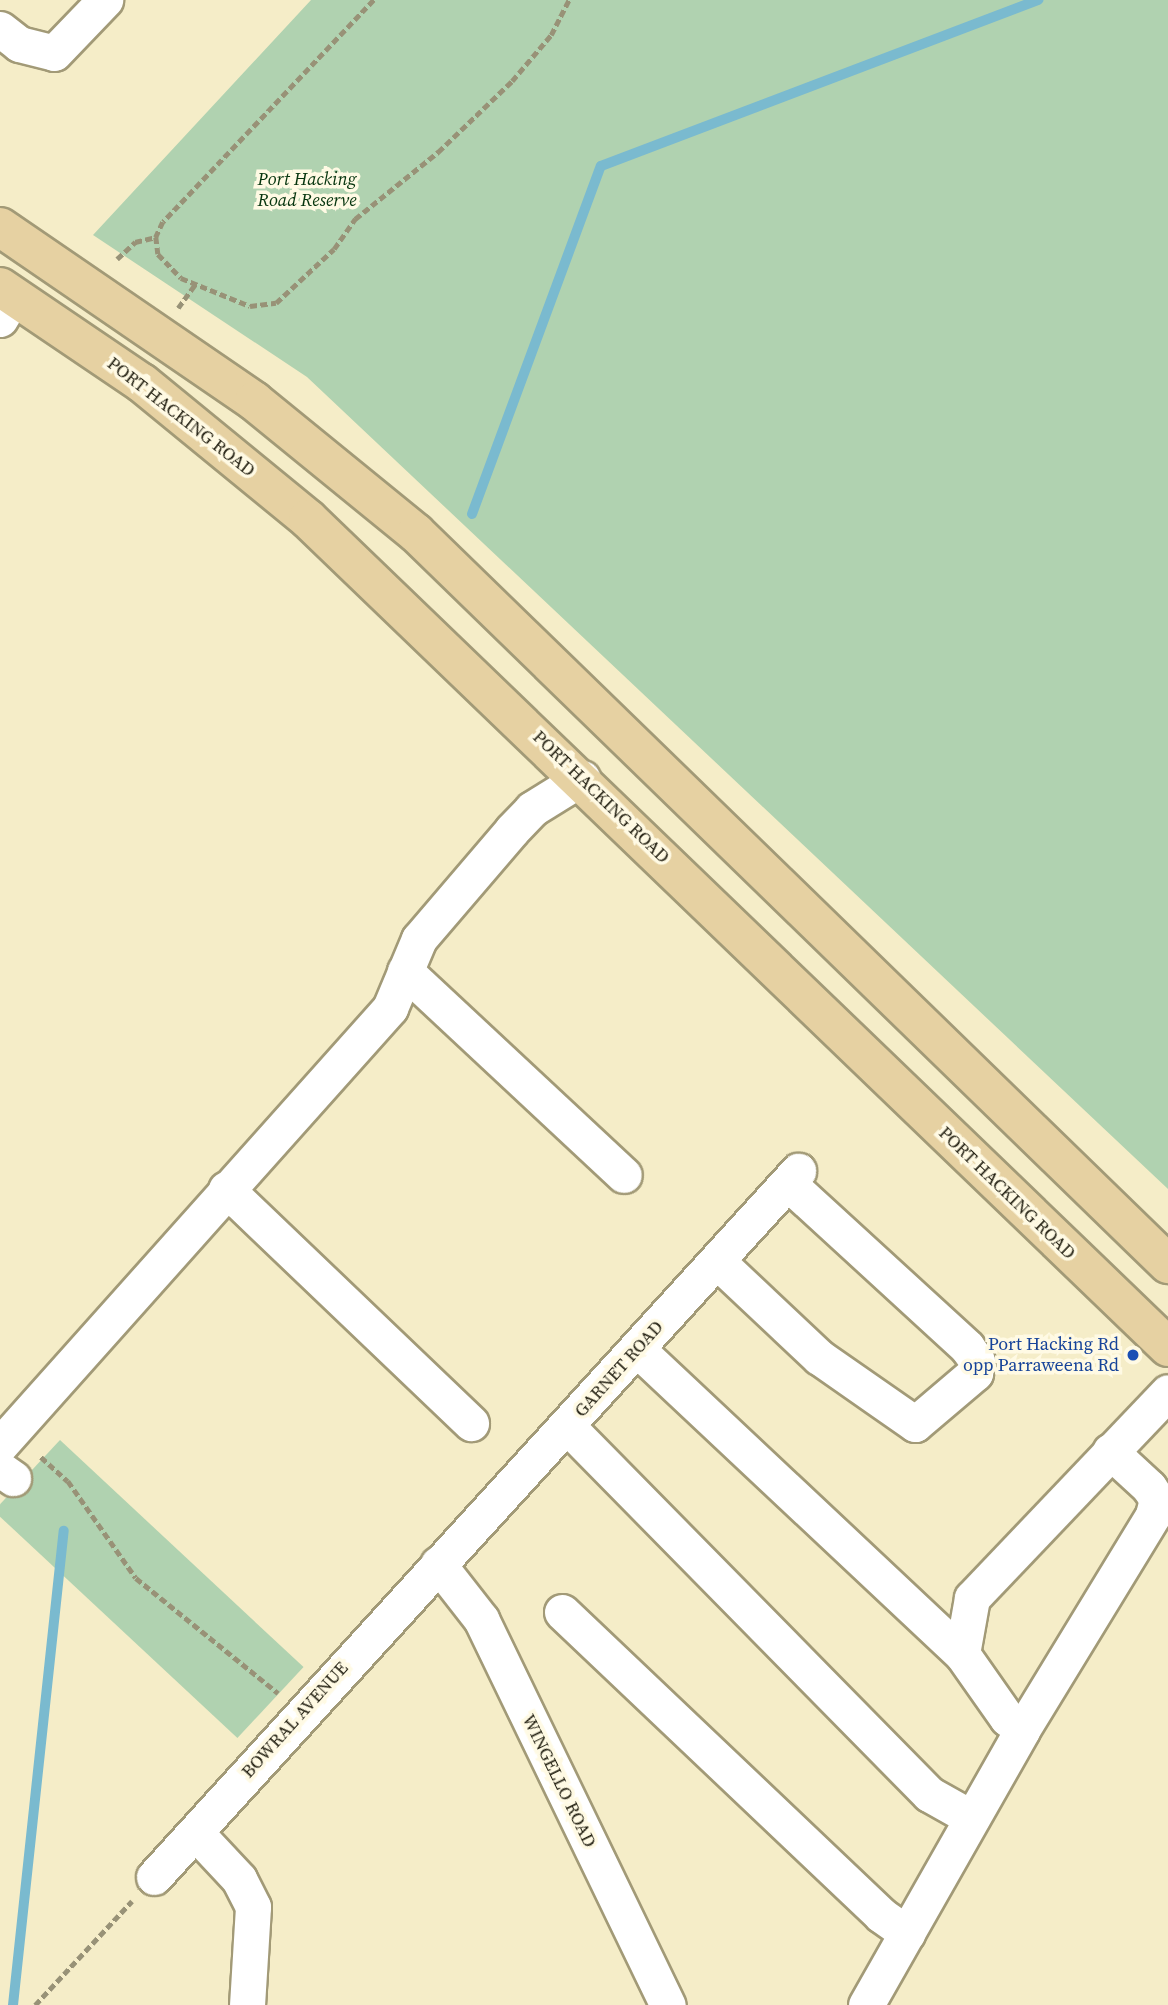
<!DOCTYPE html>
<html>
<head>
<meta charset="utf-8">
<style>
	body { margin:0 }
	#map { position:relative; width:1168px; height:2005px; overflow:hidden; background:#f5edc8; font-family:"Source Serif 4",serif }
	div>[style] { position:absolute }
	.green>* { inset:0; background:#b0d2b0; transform-origin:0 0 }
	.stream>* { height:10px; margin:-5px; padding:0 5px; transform-origin:5px; border-radius:5px; background:#7abacf }
	.path>* { height:4.5px; margin-top:-2.25px; transform-origin:0; background:repeating-linear-gradient(90deg,#989277 0 7px,transparent 0 10.5px) }
	.roads { filter:drop-shadow(2px 0 #a29a77) drop-shadow(-2px 0 #a29a77) drop-shadow(0 2px #a29a77) drop-shadow(0 -2px #a29a77) }
	.minor>* { height:35px; margin:-17.5px; padding:0 17.5px; transform-origin:17.5px; border-radius:17.5px; background:#fff }
	.major>* { height:38px; margin:-19px; padding:0 19px; transform-origin:19px; border-radius:19px; background:#e6d1a2 }
	.dots>* { width:19px; height:19px; translate:-50% -50%; box-sizing:border-box; border:4px solid #fffae4; border-radius:50% }
	span { translate:-50% -50%; white-space:nowrap; text-align:center; line-height:1.15; -webkit-text-stroke:7px #fffae4; paint-order:stroke }
	.park-label { font-size:18px; color:#05340d; font-style:italic }
	.street-label { font-size:18px; color:#221f11 }
	.transit-label { font-size:18px; color:#164399 }
	.right { translate:-100% -50%; text-align:right }
</style>
</head>
<body>
<div id="map">
	<div class="green">
		<i style="clip-path:polygon(311px 0,1168px 0,1168px 1189px,307px 377px,93px 235px)"></i>
		<i style="left:60px;top:1440px;width:333px;height:97px;rotate:43deg"></i>
	</div>
	<div class="stream">
		<i style="left:472px;top:514px;width:371px;rotate:-69.7deg"></i>
		<i style="left:601px;top:166px;width:468px;rotate:-20.8deg"></i>
		<i style="left:13px;top:2005px;width:477px;rotate:-83.9deg"></i>
	</div>
	<div class="path">
		<i style="left:374px;top:0;width:306px;rotate:133.5deg"></i>
		<i style="left:163px;top:222px;width:17px;rotate:115deg"></i>
		<i style="left:156px;top:237px;width:17px;rotate:83deg"></i>
		<i style="left:158px;top:254px;width:33px;rotate:46deg"></i>
		<i style="left:181px;top:278px;width:74px;rotate:22.1deg"></i>
		<i style="left:250px;top:306px;width:26px;rotate:-7deg"></i>
		<i style="left:276px;top:303px;width:79px;rotate:-43deg"></i>
		<i style="left:334px;top:249px;width:37px;rotate:-55deg"></i>
		<i style="left:355px;top:219px;width:107px;rotate:-38.9deg"></i>
		<i style="left:438px;top:152px;width:103px;rotate:-43.8deg"></i>
		<i style="left:512px;top:81px;width:60px;rotate:-49.7deg"></i>
		<i style="left:551px;top:35px;width:39px;rotate:-63deg"></i>
		<i style="left:117px;top:259px;width:25px;rotate:-43deg"></i>
		<i style="left:135px;top:242px;width:22px;rotate:-13deg"></i>
		<i style="left:178px;top:308px;width:31px;rotate:-54deg"></i>
		<i style="left:41px;top:1457px;width:36px;rotate:42deg"></i>
		<i style="left:68px;top:1481px;width:118px;rotate:55deg"></i>
		<i style="left:136px;top:1578px;width:183px;rotate:39deg"></i>
		<i style="left:35px;top:2005px;width:142px;rotate:-47deg"></i>
	</div>
	<div class="roads">
		<div class="minor">
			<i style="left:0;top:29px;width:24px;rotate:38deg"></i>
			<i style="left:19px;top:44px;width:36px;rotate:14deg"></i>
			<i style="left:54px;top:53px;width:74px;rotate:-46.1deg"></i>
			<i style="left:0;top:319px;width:27px;rotate:-59deg"></i>
			<i style="left:405px;top:971px;width:299px;rotate:43deg"></i>
			<i style="left:226px;top:1189px;width:339px;rotate:43.7deg"></i>
			<i style="left:717px;top:1261px;width:140px;rotate:43.3deg"></i>
			<i style="left:819px;top:1357px;width:117px;rotate:34.9deg"></i>
			<i style="left:915px;top:1424px;width:79px;rotate:-40.4deg"></i>
			<i style="left:975px;top:1373px;width:12px;rotate:-81deg"></i>
			<i style="left:977px;top:1361px;width:17px;rotate:-126deg"></i>
			<i style="left:967px;top:1347px;width:243px;rotate:-137.5deg"></i>
			<i style="left:637px;top:1349px;width:446px;rotate:43.2deg"></i>
			<i style="left:567px;top:1426px;width:516px;rotate:45.47deg"></i>
			<i style="left:929px;top:1794px;width:49px;rotate:29.2deg"></i>
			<i style="left:0;top:1445px;width:586px;rotate:-48.25deg"></i>
			<i style="left:390px;top:1008px;width:75px;rotate:-67.2deg"></i>
			<i style="left:419px;top:939px;width:143px;rotate:-49.5deg"></i>
			<i style="left:512px;top:830px;width:29px;rotate:-46deg"></i>
			<i style="left:532px;top:809px;width:59px;rotate:-31.8deg"></i>
			<i style="left:0;top:1469px;width:16px;rotate:35deg"></i>
			<i style="left:438px;top:1564px;width:70px;rotate:52deg"></i>
			<i style="left:481px;top:1619px;width:429px;rotate:64.2deg"></i>
			<i style="left:562px;top:1612px;width:440px;rotate:43.5deg"></i>
			<i style="left:881px;top:1915px;width:32px;rotate:35deg"></i>
			<i style="left:1022px;top:1730px;width:252px;rotate:-58.6deg"></i>
			<i style="left:1153px;top:1515px;width:16px;rotate:-76deg"></i>
			<i style="left:1157px;top:1499px;width:14px;rotate:-124deg"></i>
			<i style="left:1149px;top:1487px;width:53px;rotate:-137.3deg"></i>
			<i style="left:196px;top:1833px;width:63px;rotate:46.9deg"></i>
			<i style="left:239px;top:1879px;width:31px;rotate:63deg"></i>
			<i style="left:253px;top:1907px;width:98px;rotate:93.5deg"></i>
			<i style="left:154px;top:1877px;width:956px;rotate:-47.63deg"></i>
			<i style="left:866px;top:2005px;width:316px;rotate:-60.4deg"></i>
			<i style="left:1022px;top:1730px;width:19px;rotate:-141deg"></i>
			<i style="left:1007px;top:1718px;width:78px;rotate:-125.1deg"></i>
			<i style="left:962px;top:1654px;width:57px;rotate:-79.9deg"></i>
			<i style="left:972px;top:1598px;width:284px;rotate:-46.4deg"></i>
		</div>
		<div class="major">
			<i style="left:0;top:227px;width:308px;rotate:34.4deg"></i>
			<i style="left:254px;top:401px;width:209px;rotate:39.2deg"></i>
			<i style="left:416px;top:533px;width:1049px;rotate:44.19deg"></i>
			<i style="left:0;top:287px;width:171px;rotate:34.1deg"></i>
			<i style="left:142px;top:383px;width:215px;rotate:39.3deg"></i>
			<i style="left:308px;top:519px;width:1194px;rotate:43.91deg"></i>
		</div>
	</div>
	<div class="dots">
		<i style="left:1133px;top:1355px;background:#1a4fb4"></i>
	</div>
	<div class="park-label">
		<span style="left:307px;top:190px">Port Hacking<br>Road Reserve</span>
	</div>
	<div class="street-label">
		<span style="left:181px;top:417px;rotate:38deg">PORT HACKING ROAD</span>
		<span style="left:601px;top:797px;rotate:44deg">PORT HACKING ROAD</span>
		<span style="left:1007px;top:1193px;rotate:44deg">PORT HACKING ROAD</span>
		<span style="left:619px;top:1369px;rotate:-48deg">GARNET ROAD</span>
		<span style="left:295px;top:1720px;rotate:-48deg">BOWRAL AVENUE</span>
		<span style="left:559px;top:1781px;rotate:64deg">WINGELLO ROAD</span>
	</div>
	<div class="transit-label">
		<span class="right" style="left:1119px;top:1355px">Port Hacking Rd<br>opp Parraweena Rd</span>
	</div>
</div>
</body>
</html>
